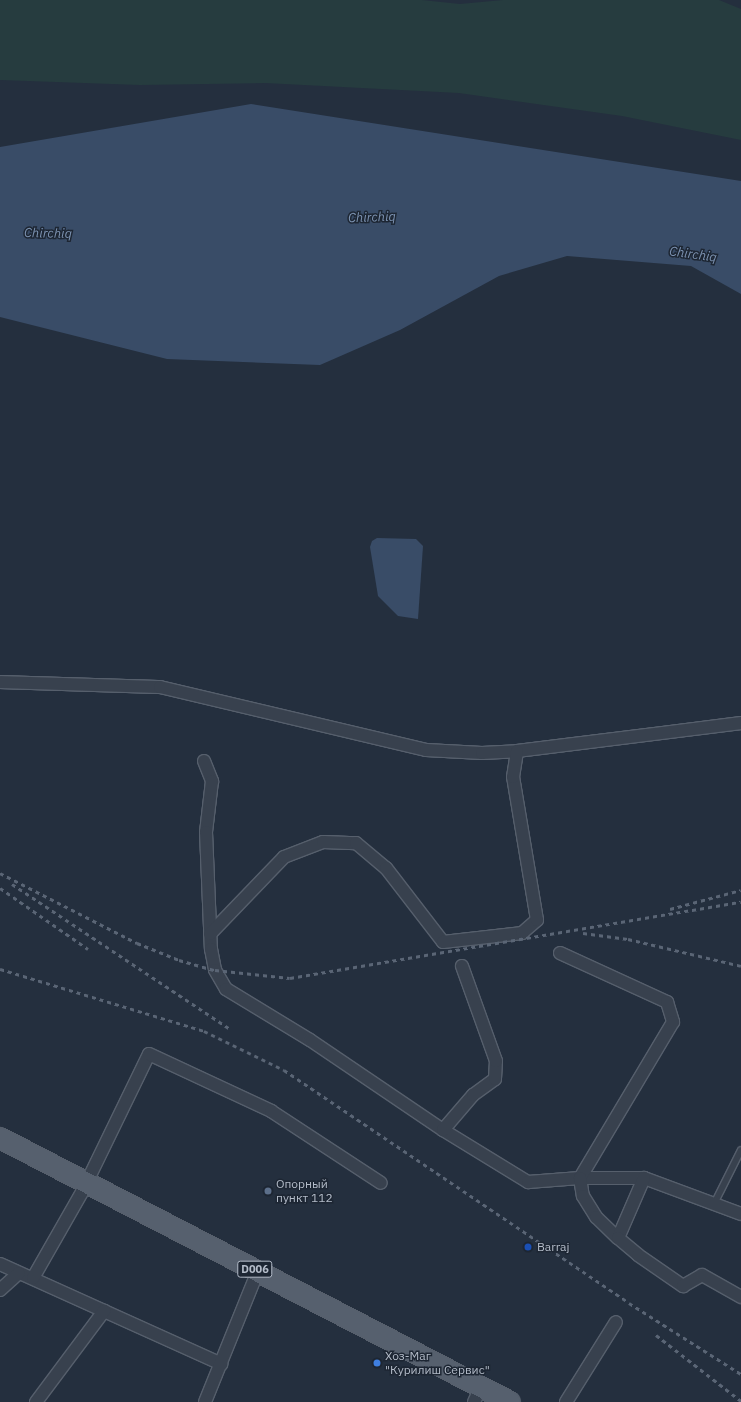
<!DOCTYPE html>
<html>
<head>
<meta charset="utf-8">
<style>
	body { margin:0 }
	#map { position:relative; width:741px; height:1402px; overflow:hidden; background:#242f3e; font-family:"IBM Plex Sans",sans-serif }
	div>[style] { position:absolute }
	.green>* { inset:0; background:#263c3f }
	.water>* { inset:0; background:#394c67 }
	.roads { filter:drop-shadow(1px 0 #565f6c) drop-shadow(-1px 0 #565f6c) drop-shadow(0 1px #565f6c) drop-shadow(0 -1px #565f6c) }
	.lane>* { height:6px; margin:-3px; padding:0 3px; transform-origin:3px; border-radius:3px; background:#38414e }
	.street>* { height:12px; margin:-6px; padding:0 6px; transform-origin:6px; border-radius:6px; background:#38414e }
	.primary>* { height:20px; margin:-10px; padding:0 10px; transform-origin:10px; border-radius:10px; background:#56606e }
	.rail>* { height:3px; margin-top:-1.5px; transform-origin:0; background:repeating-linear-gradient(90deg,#5a6575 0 4px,transparent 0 8px) }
	.dots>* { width:11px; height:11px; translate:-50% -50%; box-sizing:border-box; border:2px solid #1d2633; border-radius:50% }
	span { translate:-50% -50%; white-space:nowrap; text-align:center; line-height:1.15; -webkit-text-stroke:3px #1d2633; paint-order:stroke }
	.shield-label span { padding:1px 3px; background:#1d2633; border:1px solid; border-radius:3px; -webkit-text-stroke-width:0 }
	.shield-label { font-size:11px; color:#b4bcc9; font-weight:700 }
	.poi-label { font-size:12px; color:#b4bcc9 }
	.left { translate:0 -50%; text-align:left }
	.water-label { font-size:13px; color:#7c92b1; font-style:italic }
</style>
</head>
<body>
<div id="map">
	<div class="green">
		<i style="clip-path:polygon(0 0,422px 0,460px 4px,503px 0,719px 0,741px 9px,741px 140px,622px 116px,459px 93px,265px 83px,140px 85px,0 80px)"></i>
	</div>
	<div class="water">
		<i style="clip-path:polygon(251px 104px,741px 181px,741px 294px,691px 266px,567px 256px,499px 276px,400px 330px,320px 365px,167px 359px,0 317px,0 147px)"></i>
		<i style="clip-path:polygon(377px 538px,416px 539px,423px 546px,418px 619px,398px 616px,378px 596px,370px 547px,372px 541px)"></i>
	</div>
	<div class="roads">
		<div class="lane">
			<i style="left:714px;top:1204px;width:60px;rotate:-63.4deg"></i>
		</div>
		<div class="street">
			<i style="left:0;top:682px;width:160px;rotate:1.8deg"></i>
			<i style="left:160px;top:687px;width:273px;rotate:13.3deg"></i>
			<i style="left:426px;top:750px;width:56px;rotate:3.1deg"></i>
			<i style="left:482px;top:753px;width:35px;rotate:-3deg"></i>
			<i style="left:517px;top:751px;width:226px;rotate:-7.1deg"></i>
			<i style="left:204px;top:761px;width:22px;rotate:68deg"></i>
			<i style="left:212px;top:781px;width:51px;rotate:96.7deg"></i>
			<i style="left:206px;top:832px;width:117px;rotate:87.6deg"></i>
			<i style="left:211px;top:949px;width:21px;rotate:79deg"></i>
			<i style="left:215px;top:970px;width:22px;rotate:60deg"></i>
			<i style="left:226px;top:989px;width:98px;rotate:31.3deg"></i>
			<i style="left:310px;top:1040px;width:161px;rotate:34.1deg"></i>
			<i style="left:443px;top:1130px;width:100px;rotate:31.5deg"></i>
			<i style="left:528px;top:1182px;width:52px;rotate:-4.4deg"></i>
			<i style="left:580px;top:1178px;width:64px"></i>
			<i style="left:644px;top:1178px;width:103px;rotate:20.4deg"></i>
			<i style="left:210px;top:934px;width:107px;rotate:-46.1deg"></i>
			<i style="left:284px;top:857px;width:42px;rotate:-21deg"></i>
			<i style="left:323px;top:842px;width:33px;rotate:2deg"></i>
			<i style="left:356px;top:843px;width:39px;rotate:40deg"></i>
			<i style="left:386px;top:868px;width:93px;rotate:52.4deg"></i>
			<i style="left:443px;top:942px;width:80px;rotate:-6.5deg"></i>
			<i style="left:522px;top:933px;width:20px;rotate:-41deg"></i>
			<i style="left:537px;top:920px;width:145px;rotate:-99.5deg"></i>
			<i style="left:513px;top:777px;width:26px;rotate:-81deg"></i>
			<i style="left:560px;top:953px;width:118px;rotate:24.6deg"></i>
			<i style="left:667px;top:1002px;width:21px;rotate:73deg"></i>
			<i style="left:673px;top:1022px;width:182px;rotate:120.8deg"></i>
			<i style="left:580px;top:1178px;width:18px;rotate:81deg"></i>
			<i style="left:583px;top:1196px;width:25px;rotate:58deg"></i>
			<i style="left:596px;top:1217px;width:30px;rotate:44deg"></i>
			<i style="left:443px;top:1130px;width:46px;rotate:-49.4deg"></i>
			<i style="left:473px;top:1095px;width:27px;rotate:-36deg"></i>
			<i style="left:495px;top:1079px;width:18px;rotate:-87deg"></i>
			<i style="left:496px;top:1061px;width:101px;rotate:-109.7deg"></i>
			<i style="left:644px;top:1178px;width:65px;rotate:113.4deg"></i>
			<i style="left:618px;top:1238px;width:26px;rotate:40deg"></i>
			<i style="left:638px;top:1255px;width:55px;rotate:34.6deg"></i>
			<i style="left:683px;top:1286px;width:22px;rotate:-30deg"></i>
			<i style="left:702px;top:1275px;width:45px;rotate:29.4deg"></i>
			<i style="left:0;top:1264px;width:243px;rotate:24.3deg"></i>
			<i style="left:33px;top:1278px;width:99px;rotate:-60.3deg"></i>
			<i style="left:82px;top:1192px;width:153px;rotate:-64.1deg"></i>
			<i style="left:149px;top:1054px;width:135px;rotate:25deg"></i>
			<i style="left:271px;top:1111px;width:131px;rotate:33.2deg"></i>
			<i style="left:0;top:1290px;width:25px;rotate:-42deg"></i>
			<i style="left:36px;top:1402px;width:114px;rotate:-53.2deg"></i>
			<i style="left:205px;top:1402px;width:141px;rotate:-68deg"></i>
			<i style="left:474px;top:1402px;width:17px;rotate:-65deg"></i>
			<i style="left:566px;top:1402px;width:94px;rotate:-58deg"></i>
		</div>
		<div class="primary">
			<i style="left:0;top:1138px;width:574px;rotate:27.37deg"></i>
		</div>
	</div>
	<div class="rail">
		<i style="left:0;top:873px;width:154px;rotate:27.1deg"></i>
		<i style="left:137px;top:943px;width:45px;rotate:22deg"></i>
		<i style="left:179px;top:960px;width:37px;rotate:16deg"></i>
		<i style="left:215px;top:970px;width:75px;rotate:6.1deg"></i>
		<i style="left:290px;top:978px;width:457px;rotate:-9.6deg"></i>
		<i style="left:12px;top:884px;width:260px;rotate:33.6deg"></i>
		<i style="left:0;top:888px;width:107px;rotate:34.7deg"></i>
		<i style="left:670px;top:909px;width:73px;rotate:-15deg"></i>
		<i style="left:583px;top:933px;width:45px;rotate:7.6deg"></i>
		<i style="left:628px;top:939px;width:116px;rotate:13.4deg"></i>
		<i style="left:0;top:969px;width:213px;rotate:16.9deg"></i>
		<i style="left:204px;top:1031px;width:89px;rotate:26deg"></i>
		<i style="left:284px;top:1070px;width:416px;rotate:34deg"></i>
		<i style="left:629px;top:1303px;width:133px;rotate:32.4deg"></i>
		<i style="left:656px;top:1335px;width:108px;rotate:37.8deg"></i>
	</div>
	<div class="dots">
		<i style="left:268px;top:1191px;background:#5c6f8a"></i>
		<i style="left:528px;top:1247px;background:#1a4fb4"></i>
		<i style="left:377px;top:1363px;background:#3f7fe0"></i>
	</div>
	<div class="shield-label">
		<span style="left:255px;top:1269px">D006</span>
	</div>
	<div class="poi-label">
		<span class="left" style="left:276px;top:1191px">Опорный<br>пункт 112</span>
		<span class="left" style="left:537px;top:1247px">Barraj</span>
		<span class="left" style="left:385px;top:1363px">Хоз-Маг<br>"Курилиш Сервис"</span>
	</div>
	<div class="water-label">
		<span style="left:372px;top:218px;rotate:-2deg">Chirchiq</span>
		<span style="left:48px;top:234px;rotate:1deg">Chirchiq</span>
		<span style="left:693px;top:255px;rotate:8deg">Chirchiq</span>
	</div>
</div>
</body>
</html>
